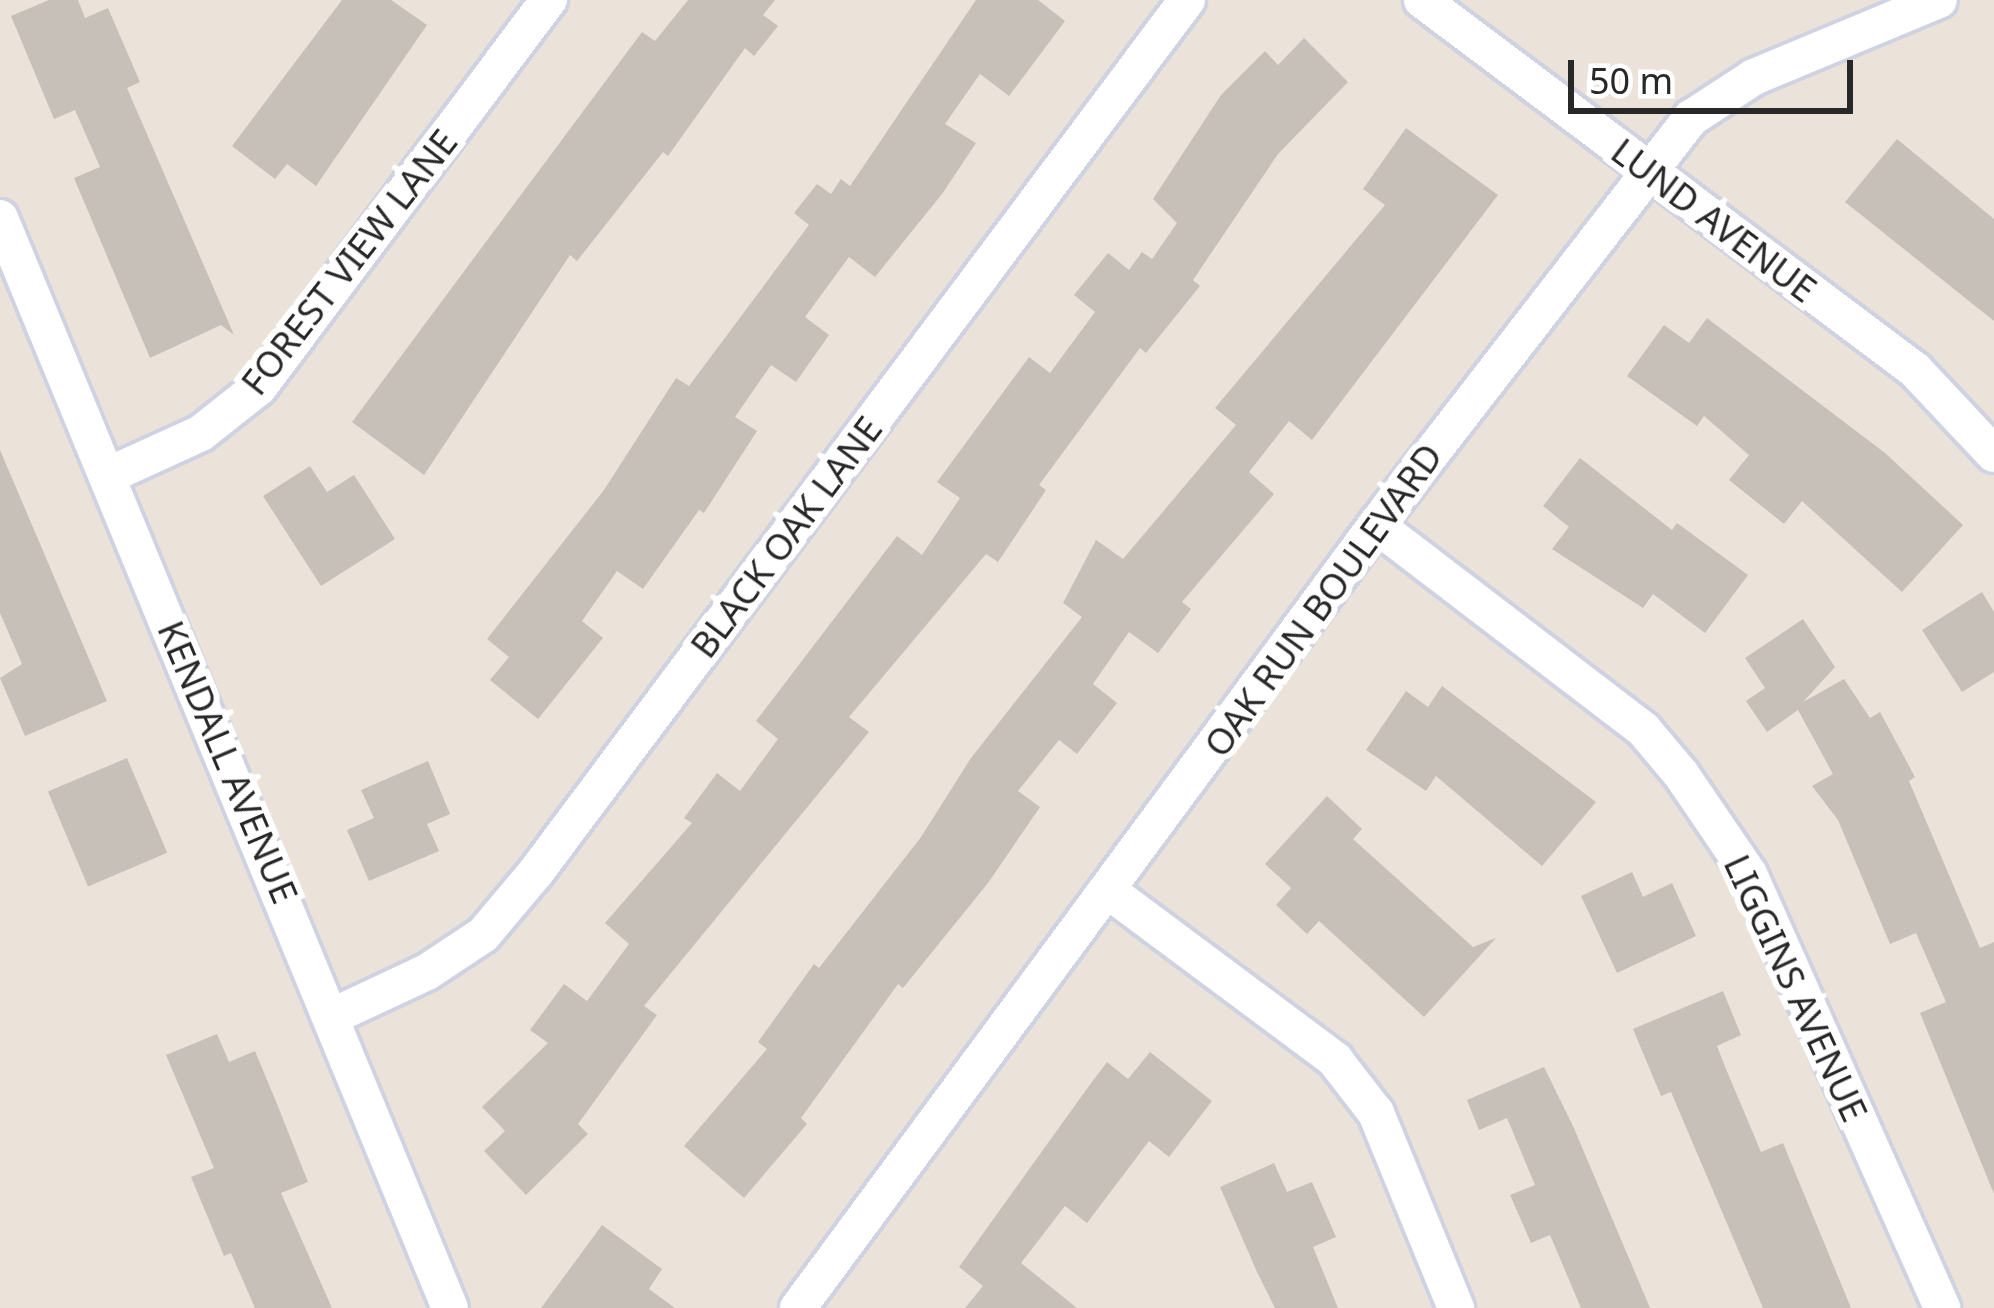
<!DOCTYPE html>
<html>
<head>
<meta charset="utf-8">
<style>
	body { margin:0 }
	#map { position:relative; width:1994px; height:1308px; overflow:hidden; background:#ebe3d9; font-family:"Noto Sans",sans-serif }
	div>[style] { position:absolute }
	.building>* { inset:0; background:#c6c0b9; transform-origin:0 0 }
	.roads { filter:drop-shadow(3px 0 #cfd2e1) drop-shadow(-3px 0 #cfd2e1) drop-shadow(0 3px #cfd2e1) drop-shadow(0 -3px #cfd2e1) }
	.street>* { height:36px; margin:-18px; padding:0 18px; transform-origin:18px; border-radius:18px; background:#fff }
	span { translate:-50% -50%; white-space:nowrap; text-align:center; line-height:1.15; -webkit-text-stroke:12px #fff; paint-order:stroke }
	.street-label { font-size:36px; color:#282828 }
	.scale { position:absolute; left:1568px; top:60px; width:285px; height:54px; box-sizing:border-box; border:6px solid #282828; border-top:0; padding-left:15px; font-size:36px; line-height:42px; white-space:nowrap; color:#282828; -webkit-text-stroke:9px #fff; paint-order:stroke }
</style>
</head>
<body>
<div id="map">
	<div class="building">
		<i style="clip-path:polygon(49px 0,78px 0,85px 18px,108px 8px,140px 82px,127px 88px,234px 335px,221px 325px,150px 358px,74px 178px,100px 167px,75px 110px,54px 119px,11px 16px)"></i>
		<i style="clip-path:polygon(342px 0,391px 0,427px 25px,316px 186px,287px 164px,275px 179px,232px 146px)"></i>
		<i style="clip-path:polygon(688px 0,775px 0,763px 15px,778px 26px,754px 56px,745px 48px,668px 156px,663px 152px,577px 261px,570px 255px,424px 475px,352px 422px,642px 32px,655px 41px)"></i>
		<i style="clip-path:polygon(976px 0,1038px 0,1065px 21px,1009px 96px,980px 74px,945px 124px,976px 143px,942px 194px,875px 277px,849px 257px,805px 317px,829px 335px,796px 382px,771px 365px,735px 417px,757px 431px,704px 513px,699px 510px,643px 589px,617px 571px,582px 621px,603px 638px,538px 719px,490px 680px,509px 657px,487px 639px,604px 490px,676px 378px,689px 386px,809px 225px,794px 213px,817px 184px,831px 194px,841px 179px,850px 186px)"></i>
		<i style="clip-path:polygon(1304px 38px,1348px 82px,1278px 154px,1193px 280px,1200px 286px,1146px 353px,1140px 348px,1039px 485px,1046px 490px,998px 562px,986px 554px,849px 717px,869px 732px,644px 1006px,657px 1015px,578px 1124px,588px 1134px,526px 1195px,484px 1151px,505px 1131px,482px 1107px,548px 1043px,530px 1030px,564px 984px,587px 1001px,629px 944px,605px 923px,692px 823px,684px 818px,717px 773px,740px 791px,778px 739px,756px 721px,897px 536px,922px 555px,960px 498px,937px 482px,1029px 357px,1050px 373px,1095px 312px,1074px 295px,1108px 253px,1129px 270px,1142px 252px,1152px 259px,1177px 223px,1153px 199px,1221px 95px,1265px 51px,1278px 65px)"></i>
		<i style="clip-path:polygon(1406px 128px,1498px 195px,1312px 440px,1289px 421px,1249px 472px,1274px 494px,1182px 602px,1191px 609px,1158px 653px,1129px 632px,1093px 684px,1117px 703px,1077px 754px,1059px 740px,1018px 791px,1040px 807px,988px 883px,903px 988px,898px 984px,801px 1118px,807px 1124px,744px 1198px,684px 1146px,767px 1049px,758px 1042px,814px 964px,819px 968px,921px 837px,971px 758px,1082px 617px,1063px 603px,1096px 540px,1123px 559px,1236px 425px,1215px 408px,1385px 205px,1363px 189px)"></i>
		<i style="clip-path:polygon(1897px 139px,1994px 219px,1994px 321px,1845px 202px)"></i>
		<i style="clip-path:polygon(1707px 318px,1885px 453px,1963px 525px,1902px 592px,1802px 501px,1784px 524px,1729px 480px,1749px 455px,1704px 416px,1697px 426px,1627px 376px,1664px 325px,1689px 343px)"></i>
		<i style="clip-path:polygon(0 450px,107px 701px,25px 736px,0 678px,22px 664px,0 613px)"></i>
		<i style="clip-path:polygon(1580px 458px,1672px 530px,1677px 523px,1748px 575px,1705px 633px,1653px 594px,1643px 608px,1552px 549px,1569px 527px,1543px 506px)"></i>
		<i style="clip-path:polygon(310px 466px,327px 492px,354px 475px,395px 539px,321px 586px,263px 496px)"></i>
		<i style="clip-path:polygon(1982px 592px,1994px 612px,1994px 672px,1962px 692px,1922px 630px)"></i>
		<i style="clip-path:polygon(1803px 619px,1835px 667px,1803px 702px,1844px 679px,1870px 718px,1880px 712px,1915px 777px,1909px 781px,1980px 948px,1994px 942px,1994px 1194px,1920px 1013px,1946px 1002px,1916px 933px,1890px 944px,1838px 820px,1812px 786px,1833px 774px,1798px 710px,1767px 732px,1746px 701px,1765px 688px,1745px 658px)"></i>
		<i style="clip-path:polygon(1442px 686px,1596px 802px,1542px 866px,1436px 776px,1426px 791px,1366px 750px,1406px 691px,1428px 707px)"></i>
		<i style="left:127px;top:758px;width:103px;height:86px;rotate:67deg"></i>
		<i style="clip-path:polygon(428px 761px,450px 814px,427px 824px,439px 851px,369px 881px,347px 830px,374px 818px,361px 790px)"></i>
		<i style="clip-path:polygon(1327px 796px,1362px 829px,1353px 839px,1473px 947px,1496px 938px,1424px 1017px,1319px 921px,1307px 934px,1276px 905px,1291px 888px,1265px 864px)"></i>
		<i style="clip-path:polygon(1632px 872px,1643px 897px,1672px 883px,1696px 936px,1617px 973px,1581px 896px)"></i>
		<i style="clip-path:polygon(1723px 991px,1741px 1035px,1717px 1046px,1726px 1069px,1761px 1152px,1783px 1143px,1851px 1308px,1763px 1308px,1671px 1092px,1661px 1096px,1633px 1029px)"></i>
		<i style="clip-path:polygon(217px 1034px,229px 1062px,255px 1051px,277px 1104px,308px 1182px,281px 1193px,332px 1308px,255px 1308px,231px 1253px,224px 1256px,191px 1177px,214px 1168px,166px 1055px)"></i>
		<i style="clip-path:polygon(1150px 1052px,1212px 1101px,1169px 1157px,1149px 1141px,1087px 1223px,1065px 1206px,1021px 1263px,1077px 1308px,965px 1308px,983px 1286px,959px 1267px,1086px 1090px,1107px 1062px,1128px 1079px)"></i>
		<i style="clip-path:polygon(1544px 1067px,1573px 1126px,1650px 1308px,1581px 1308px,1550px 1235px,1531px 1243px,1510px 1195px,1535px 1185px,1507px 1118px,1479px 1130px,1467px 1100px)"></i>
		<i style="clip-path:polygon(1274px 1163px,1287px 1192px,1312px 1182px,1336px 1237px,1313px 1247px,1338px 1308px,1275px 1308px,1257px 1272px,1220px 1187px)"></i>
		<i style="clip-path:polygon(602px 1225px,662px 1269px,649px 1289px,675px 1308px,541px 1308px)"></i>
	</div>
	<div class="roads">
		<div class="street">
			<i style="left:1422px;top:0;width:616px;rotate:36.89deg"></i>
			<i style="left:1915px;top:370px;width:115px;rotate:46.8deg"></i>
			<i style="left:0;top:218px;width:1179px;rotate:67.57deg"></i>
			<i style="left:109px;top:475px;width:101px;rotate:-24.5deg"></i>
			<i style="left:201px;top:433px;width:74px;rotate:-38.4deg"></i>
			<i style="left:259px;top:387px;width:484px;rotate:-53.2deg"></i>
			<i style="left:1376px;top:525px;width:336px;rotate:37.4deg"></i>
			<i style="left:1643px;top:729px;width:59px;rotate:49.8deg"></i>
			<i style="left:1681px;top:774px;width:121px;rotate:55.8deg"></i>
			<i style="left:1749px;top:874px;width:475px;rotate:66deg"></i>
			<i style="left:1110px;top:892px;width:281px;rotate:36.7deg"></i>
			<i style="left:1335px;top:1060px;width:67px;rotate:52.3deg"></i>
			<i style="left:1376px;top:1113px;width:211px;rotate:67.7deg"></i>
			<i style="left:333px;top:1016px;width:104px;rotate:-25.1deg"></i>
			<i style="left:427px;top:972px;width:67px;rotate:-33.5deg"></i>
			<i style="left:483px;top:935px;width:82px;rotate:-49.9deg"></i>
			<i style="left:536px;top:872px;width:1088px;rotate:-53.26deg"></i>
			<i style="left:798px;top:1308px;width:973px;rotate:-53.57deg"></i>
			<i style="left:1376px;top:525px;width:515px;rotate:-52.26deg"></i>
			<i style="left:1691px;top:118px;width:75px;rotate:-33.1deg"></i>
			<i style="left:1754px;top:77px;width:200px;rotate:-22.6deg"></i>
		</div>
	</div>
	<div class="street-label">
		<span style="left:1714px;top:220px;rotate:37deg">LUND AVENUE</span>
		<span style="left:349px;top:262px;rotate:-52deg">FOREST VIEW LANE</span>
		<span style="left:786px;top:537px;rotate:-53deg">BLACK OAK LANE</span>
		<span style="left:1323px;top:600px;rotate:-54deg">OAK RUN BOULEVARD</span>
		<span style="left:228px;top:762px;rotate:67deg">KENDALL AVENUE</span>
		<span style="left:1796px;top:988px;rotate:65deg">LIGGINS AVENUE</span>
	</div>
	<div class="scale">50 m</div>
</div>
</body>
</html>
